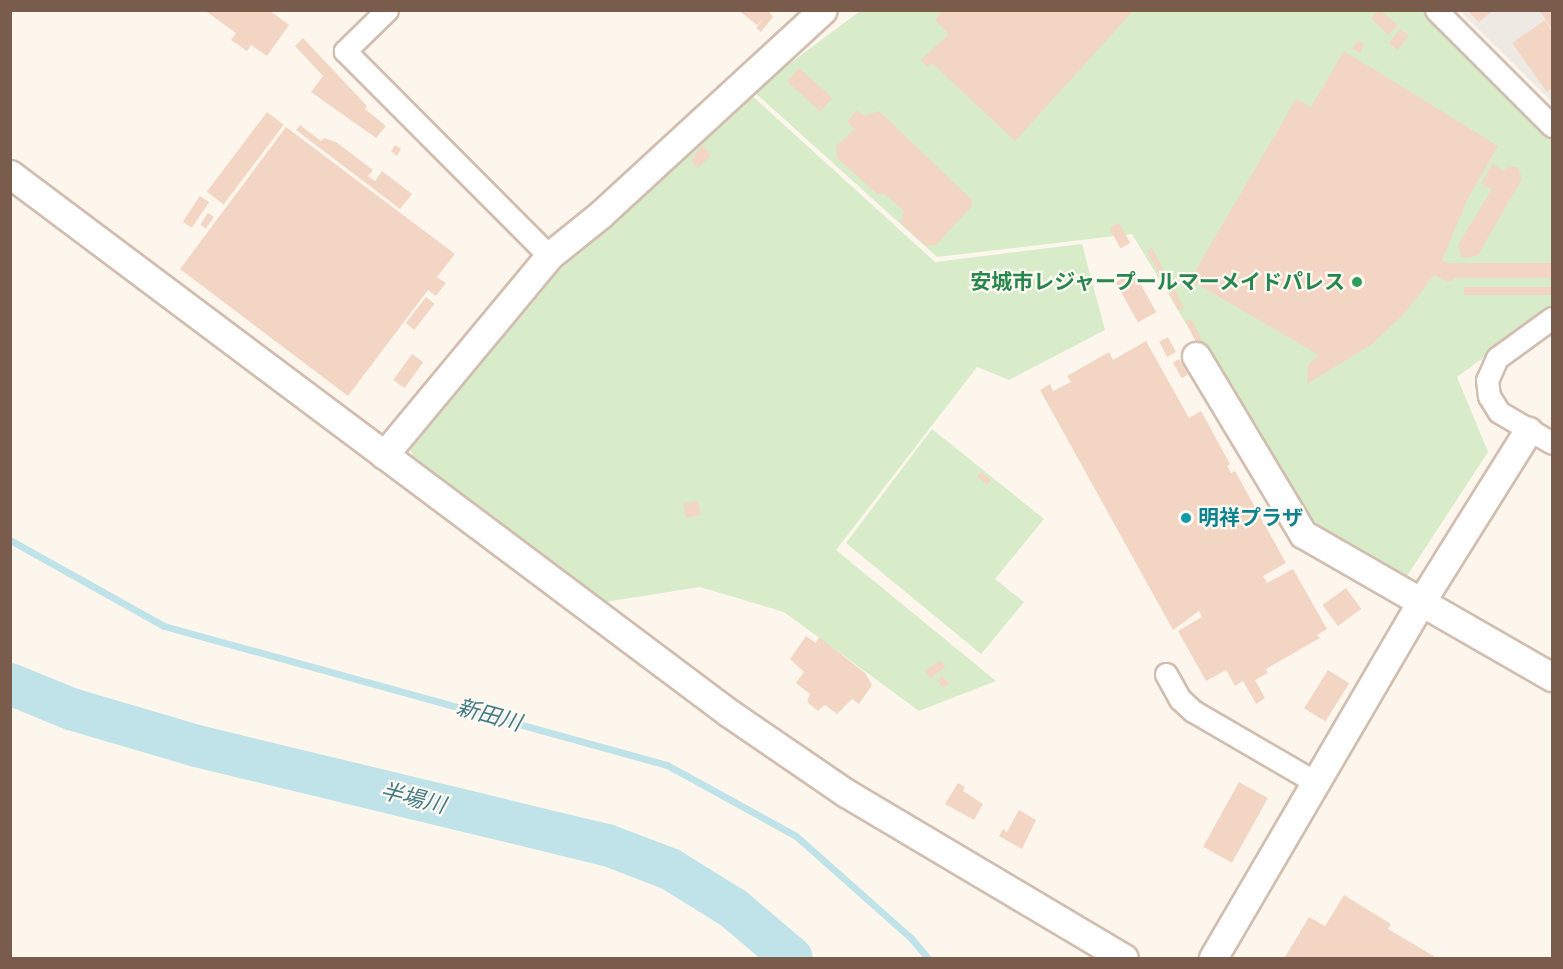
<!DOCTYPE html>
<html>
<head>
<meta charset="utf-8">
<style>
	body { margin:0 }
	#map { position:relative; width:1563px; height:969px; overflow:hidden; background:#fdf6ec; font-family:Jost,"Noto Sans JP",sans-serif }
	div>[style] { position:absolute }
	.industrial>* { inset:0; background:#efe9e4 }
	.green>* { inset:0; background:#d8ecc9 }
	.stream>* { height:7px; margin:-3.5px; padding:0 3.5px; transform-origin:3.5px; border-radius:3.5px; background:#bfe3e8 }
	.river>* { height:42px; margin:-21px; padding:0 21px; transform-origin:21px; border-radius:21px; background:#bfe3e8 }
	.building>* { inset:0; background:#f3d5c3; transform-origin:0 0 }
	.roads { filter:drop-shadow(2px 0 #d1beb0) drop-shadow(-2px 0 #d1beb0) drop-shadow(0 2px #d1beb0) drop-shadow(0 -2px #d1beb0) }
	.minor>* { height:21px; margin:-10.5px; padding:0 10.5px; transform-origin:10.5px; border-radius:10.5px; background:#fff }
	.tertiary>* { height:27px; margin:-13.5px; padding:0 13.5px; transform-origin:13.5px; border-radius:13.5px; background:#fff }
	.dots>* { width:16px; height:16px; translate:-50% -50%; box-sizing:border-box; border:3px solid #fffaf3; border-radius:50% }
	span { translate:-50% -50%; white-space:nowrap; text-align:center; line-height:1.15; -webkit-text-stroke:4.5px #fffaf3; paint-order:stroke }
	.leisure-label { font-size:21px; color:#27864d; font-weight:700 }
	.right { translate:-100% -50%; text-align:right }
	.culture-label { font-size:21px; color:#0d838f; font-weight:700 }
	.left { translate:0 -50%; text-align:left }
	.water-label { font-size:22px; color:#437c86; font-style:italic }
	.frame { position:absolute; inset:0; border:12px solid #7a5c4d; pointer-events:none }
</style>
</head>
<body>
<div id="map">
	<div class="industrial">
		<i style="clip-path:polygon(1460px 11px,1552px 11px,1552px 102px)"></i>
	</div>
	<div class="green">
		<i style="clip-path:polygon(860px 11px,1425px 11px,1552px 135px,1552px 307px,1457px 377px,1488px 452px,1405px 579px,1306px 523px,1132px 234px,937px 257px,753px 91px)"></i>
		<i style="clip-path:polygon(749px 93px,935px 262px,1082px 244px,1105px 330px,1009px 380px,977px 367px,836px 550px,996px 681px,919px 711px,784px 612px,700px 587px,605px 602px,414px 460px,409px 445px,548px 281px)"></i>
		<i style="clip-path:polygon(932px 429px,1044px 519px,995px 579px,1024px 602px,981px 654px,846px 543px)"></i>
	</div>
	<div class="stream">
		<i style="left:10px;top:540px;width:176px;rotate:29.2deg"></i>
		<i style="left:164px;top:626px;width:522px;rotate:15.45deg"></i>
		<i style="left:667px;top:765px;width:147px;rotate:28.8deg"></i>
		<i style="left:796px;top:836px;width:154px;rotate:41.6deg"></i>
		<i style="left:911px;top:938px;width:26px;rotate:50deg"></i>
	</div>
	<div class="river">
		<i style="left:10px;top:684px;width:66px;rotate:22.3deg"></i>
		<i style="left:71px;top:709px;width:131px;rotate:16.4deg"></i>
		<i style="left:197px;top:746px;width:422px;rotate:13.6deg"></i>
		<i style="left:607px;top:845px;width:67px;rotate:20.9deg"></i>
		<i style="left:670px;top:869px;width:74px;rotate:31.8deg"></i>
		<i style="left:733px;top:908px;width:77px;rotate:40.3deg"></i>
	</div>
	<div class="building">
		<i style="clip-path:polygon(204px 10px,269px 10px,289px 25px,267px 56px,251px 45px,247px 51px,231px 40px,236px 33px)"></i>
		<i style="clip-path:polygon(738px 10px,768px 10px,773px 17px,761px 32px,756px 28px,763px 19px,757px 25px)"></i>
		<i style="clip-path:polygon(938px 10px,1134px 10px,1015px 141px,932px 63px,928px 67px,921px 60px,949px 34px,935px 20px,941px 13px)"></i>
		<i style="clip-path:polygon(1379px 10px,1398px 25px,1388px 35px,1371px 18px)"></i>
		<i style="clip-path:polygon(1467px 10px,1494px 10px,1479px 22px)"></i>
		<i style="clip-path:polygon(1539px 10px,1552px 10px,1552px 29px)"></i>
		<i style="clip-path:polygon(1545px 20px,1552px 32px,1552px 88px,1547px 92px,1512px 43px)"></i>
		<i style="left:1400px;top:29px;width:11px;height:18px;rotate:38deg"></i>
		<i style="clip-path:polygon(303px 38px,367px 106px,365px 109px,386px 126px,376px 138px,311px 92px,323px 76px,295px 46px)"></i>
		<i style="clip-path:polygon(1358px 40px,1364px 45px,1360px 53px,1352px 49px)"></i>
		<i style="clip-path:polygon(1344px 51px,1498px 146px,1468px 198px,1442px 260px,1454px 267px,1455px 279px,1448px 282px,1434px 275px,1405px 313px,1372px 344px,1307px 384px,1308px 365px,1319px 355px,1190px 280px,1296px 99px,1311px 107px)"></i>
		<i style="left:799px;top:68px;width:45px;height:18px;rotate:42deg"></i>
		<i style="clip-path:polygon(857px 110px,864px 116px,879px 111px,972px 200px,972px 206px,936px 245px,925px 245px,900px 222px,904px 211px,885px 194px,877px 194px,837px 158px,836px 146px,855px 129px,847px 122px)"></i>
		<i style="left:267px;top:112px;width:21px;height:100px;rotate:37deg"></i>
		<i style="clip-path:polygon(300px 125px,321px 141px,324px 138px,336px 142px,373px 170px,368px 176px,375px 181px,382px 171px,412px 194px,400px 209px,296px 130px)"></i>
		<i style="clip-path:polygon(286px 127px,455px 254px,437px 277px,446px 283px,436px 296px,428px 290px,348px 396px,180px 269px)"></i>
		<i style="clip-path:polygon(395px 145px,401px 149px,397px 156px,391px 151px)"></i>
		<i style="clip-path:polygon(702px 145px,711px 155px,698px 168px,691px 161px)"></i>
		<i style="clip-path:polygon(1492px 164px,1504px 171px,1508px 166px,1518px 167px,1522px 179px,1478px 255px,1466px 258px,1461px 256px,1458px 245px,1492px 189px,1481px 184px)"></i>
		<i style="left:200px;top:196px;width:11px;height:31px;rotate:34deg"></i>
		<i style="left:208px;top:213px;width:7px;height:14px;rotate:34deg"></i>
		<i style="left:1119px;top:223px;width:23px;height:11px;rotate:61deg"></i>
		<i style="left:1152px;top:248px;width:68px;height:6px;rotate:62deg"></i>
		<i style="left:1552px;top:263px;width:15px;height:103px;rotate:90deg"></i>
		<i style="left:1134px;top:272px;width:46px;height:21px;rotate:61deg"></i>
		<i style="left:1552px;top:287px;width:8px;height:88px;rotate:90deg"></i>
		<i style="left:426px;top:297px;width:11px;height:33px;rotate:38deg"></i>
		<i style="left:1191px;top:319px;width:53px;height:6px;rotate:63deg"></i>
		<i style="left:1168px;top:337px;width:17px;height:10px;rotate:62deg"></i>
		<i style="clip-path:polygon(1146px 341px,1189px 418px,1201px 411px,1230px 464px,1227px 466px,1231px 473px,1235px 471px,1286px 563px,1263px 576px,1267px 583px,1293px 569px,1327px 629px,1317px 635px,1320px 638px,1266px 669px,1268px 673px,1255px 680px,1265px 698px,1256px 704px,1243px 681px,1235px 686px,1226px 670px,1206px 681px,1178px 631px,1202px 617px,1199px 611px,1173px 630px,1040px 390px,1050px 384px,1053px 391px,1071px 382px,1067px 376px,1109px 352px,1113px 360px)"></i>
		<i style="left:412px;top:354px;width:14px;height:32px;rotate:36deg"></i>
		<i style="left:1179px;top:359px;width:18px;height:7px;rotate:61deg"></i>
		<i style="clip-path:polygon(981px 472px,991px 480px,987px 485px,977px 476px)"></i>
		<i style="left:698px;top:501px;width:14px;height:15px;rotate:78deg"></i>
		<i style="left:1346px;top:588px;width:26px;height:29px;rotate:54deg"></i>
		<i style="clip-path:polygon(806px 636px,816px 643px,819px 637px,865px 673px,872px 685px,859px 704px,852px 699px,837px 714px,825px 705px,818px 711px,807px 702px,810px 694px,796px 683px,804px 672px,790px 659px)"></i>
		<i style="left:940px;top:660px;width:9px;height:19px;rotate:54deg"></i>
		<i style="left:1328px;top:670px;width:25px;height:45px;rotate:32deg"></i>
		<i style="clip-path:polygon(942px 676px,949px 684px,944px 688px,937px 681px)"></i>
		<i style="left:1239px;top:782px;width:33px;height:74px;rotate:29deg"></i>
		<i style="clip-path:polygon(958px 783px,965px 787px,963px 791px,983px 804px,974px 820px,945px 804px)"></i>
		<i style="clip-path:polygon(1019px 810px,1036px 820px,1022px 849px,999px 836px,1003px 829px,1007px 832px)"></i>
		<i style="clip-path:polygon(1344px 895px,1391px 924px,1388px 929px,1437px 958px,1285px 957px,1309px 917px,1325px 926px)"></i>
	</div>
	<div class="roads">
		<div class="minor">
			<i style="left:387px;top:10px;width:59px;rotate:135.7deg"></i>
			<i style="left:345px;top:51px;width:289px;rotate:45.1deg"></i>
			<i style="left:1436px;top:10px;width:164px;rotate:45deg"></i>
			<i style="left:1552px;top:318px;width:68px;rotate:144deg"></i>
			<i style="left:1497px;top:358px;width:24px;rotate:114deg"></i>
			<i style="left:1487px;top:380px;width:16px;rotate:83deg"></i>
			<i style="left:1489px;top:396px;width:19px;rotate:58deg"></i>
			<i style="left:1499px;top:412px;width:61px;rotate:30.3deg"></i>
			<i style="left:1166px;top:674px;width:29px;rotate:61deg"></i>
			<i style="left:1180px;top:699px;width:18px;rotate:43deg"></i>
			<i style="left:1193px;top:711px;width:141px;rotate:30.2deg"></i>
		</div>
		<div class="tertiary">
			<i style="left:10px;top:174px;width:899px;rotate:36.86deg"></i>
			<i style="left:729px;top:713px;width:142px;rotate:34.4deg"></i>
			<i style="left:846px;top:793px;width:323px;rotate:30.7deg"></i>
			<i style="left:1196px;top:356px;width:208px;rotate:59deg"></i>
			<i style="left:1303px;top:534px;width:287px;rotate:29.9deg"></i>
			<i style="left:384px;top:455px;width:259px;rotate:-50.3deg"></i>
			<i style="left:549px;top:256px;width:67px;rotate:-38.9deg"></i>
			<i style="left:601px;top:214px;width:301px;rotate:-42.6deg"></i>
			<i style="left:1213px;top:958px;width:412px;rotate:-59.7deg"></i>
			<i style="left:1421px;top:602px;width:202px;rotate:-58deg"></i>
		</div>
	</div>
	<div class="dots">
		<i style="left:1357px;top:282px;background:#2e9e5b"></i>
		<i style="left:1186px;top:518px;background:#0f9aa8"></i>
	</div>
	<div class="leisure-label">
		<span class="right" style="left:1345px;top:282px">安城市レジャープールマーメイドパレス</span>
	</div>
	<div class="culture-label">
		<span class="left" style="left:1198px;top:518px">明祥プラザ</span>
	</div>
	<div class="water-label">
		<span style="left:489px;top:715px;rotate:15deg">新田川</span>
		<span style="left:413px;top:798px;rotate:14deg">半場川</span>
	</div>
	<div class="frame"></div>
</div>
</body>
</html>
